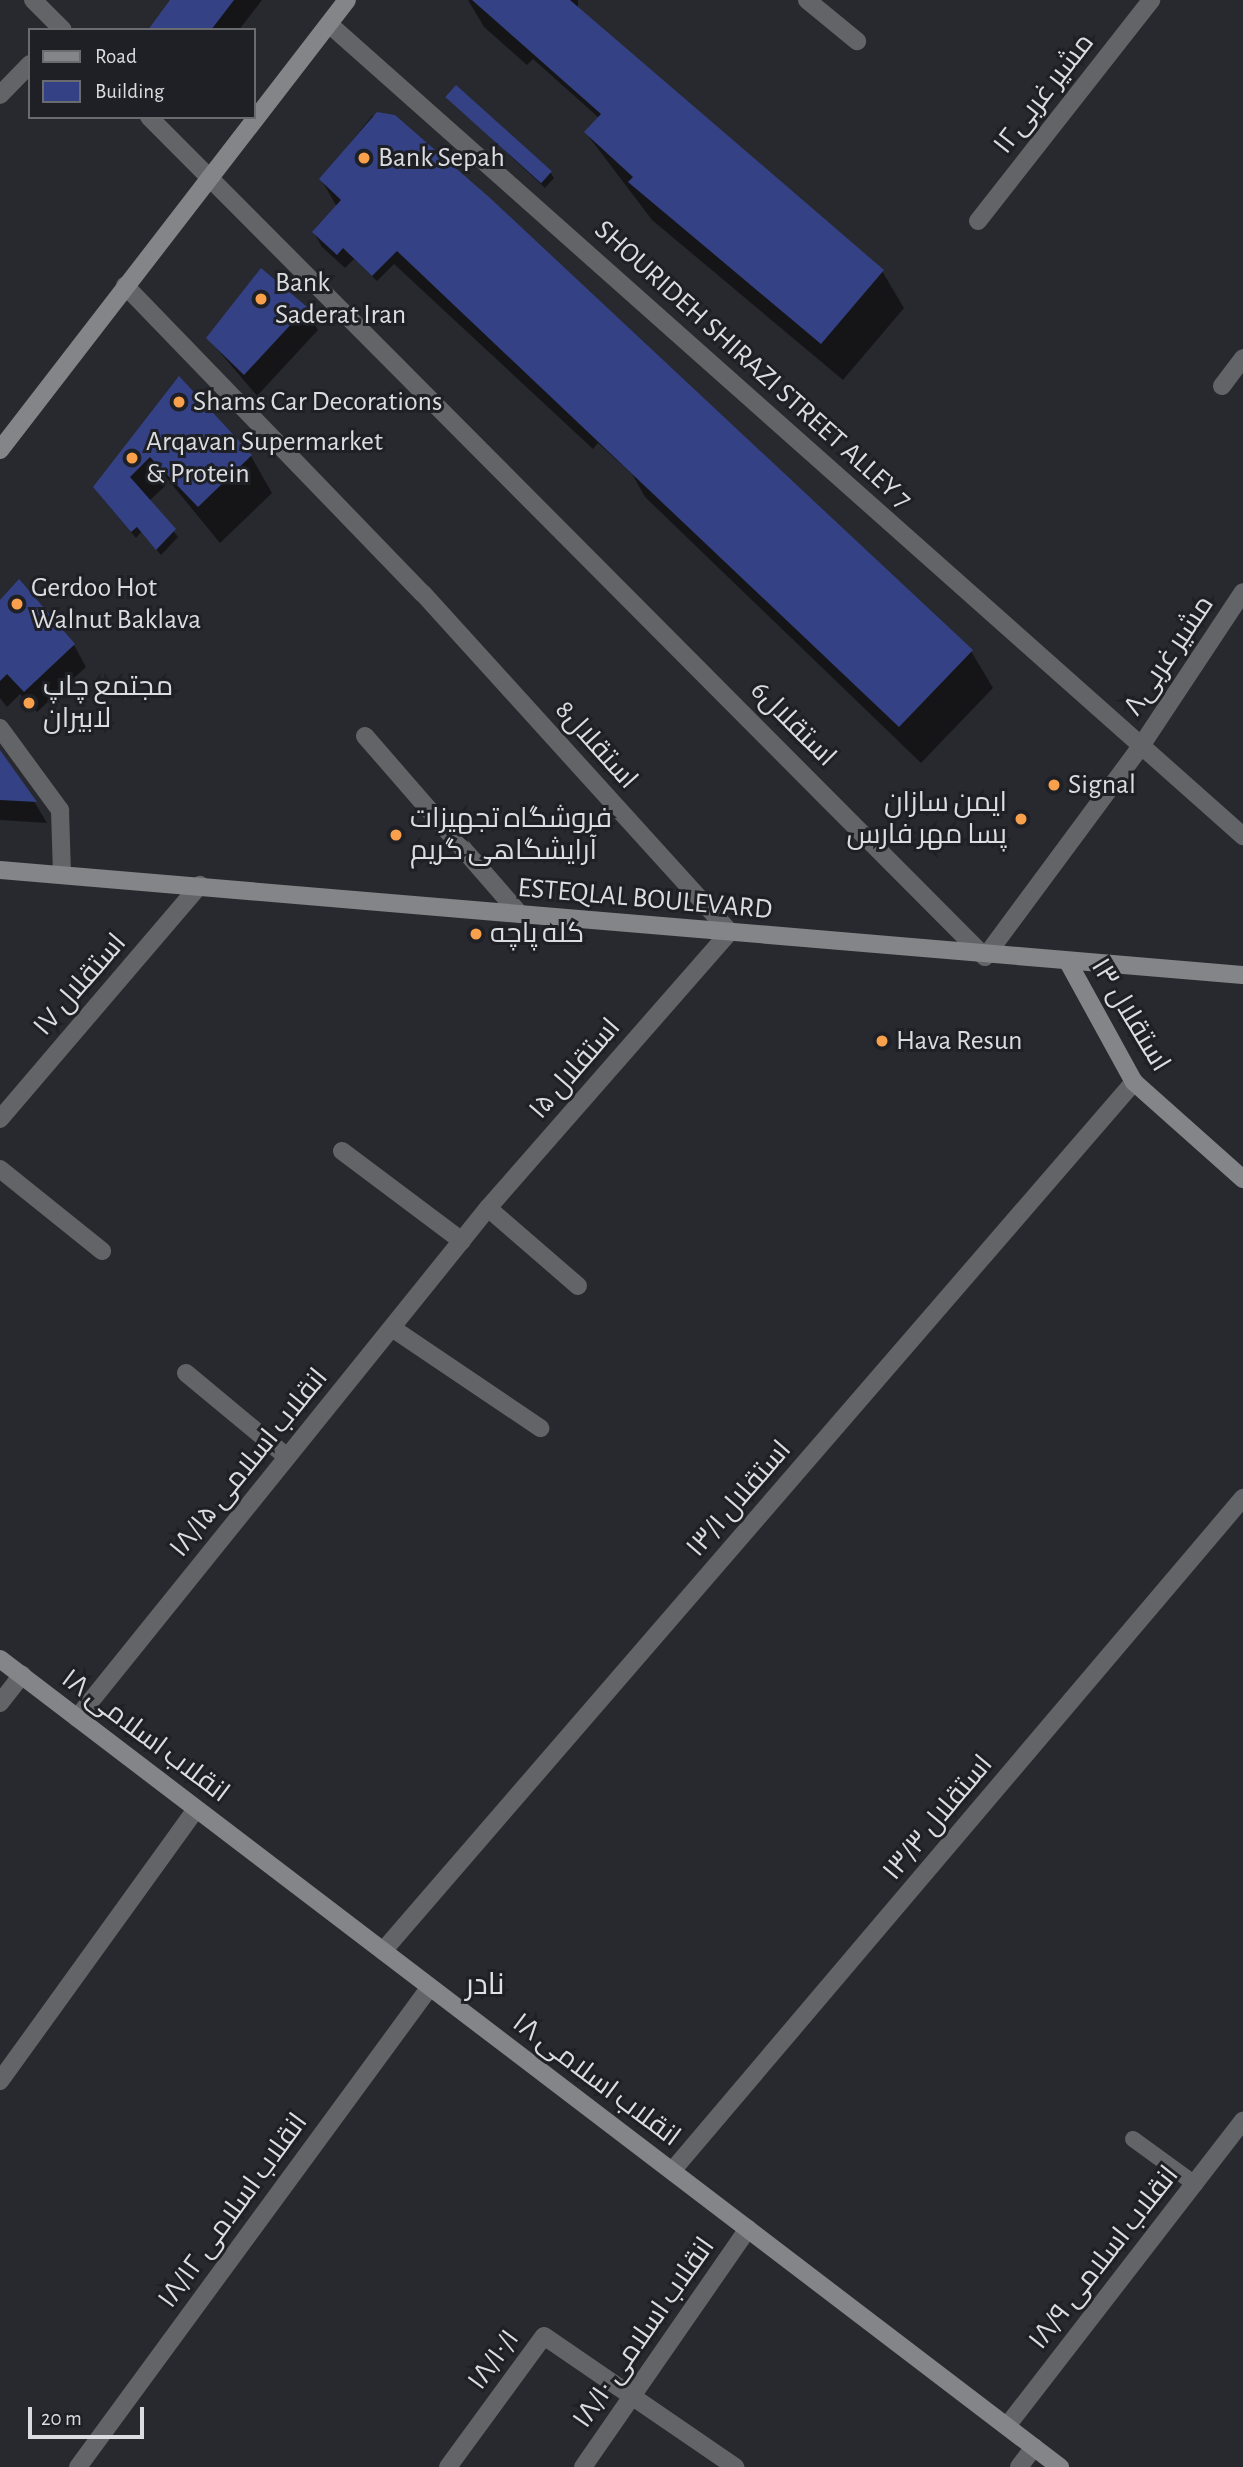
<!DOCTYPE html>
<html>
<head>
<meta charset="utf-8">
<style>
	body { margin:0 }
	#map { position:relative; width:1243px; height:2467px; overflow:hidden; background:#28292e; font-family:"Alegreya Sans",Cairo,sans-serif }
	div>[style] { position:absolute }
	.shadow>* { inset:0; background:#0007 }
	.building>* { inset:0; background:#344285; transform-origin:0 0 }
	.lane>* { height:16px; margin:-8px; padding:0 8px; transform-origin:8px; border-radius:8px; background:#636467 }
	.street>* { height:18px; margin:-9px; padding:0 9px; transform-origin:9px; border-radius:9px; background:#636467 }
	.secondary>* { height:18px; margin:-9px; padding:0 9px; transform-origin:9px; border-radius:9px; background:#848589 }
	.dots>* { width:19px; height:19px; translate:-50% -50%; box-sizing:border-box; border:4px solid #1e2025; border-radius:50% }
	span { translate:-50% -50%; white-space:nowrap; text-align:center; line-height:1.15; -webkit-text-stroke:6px #1e2025; paint-order:stroke }
	.street-label { font-size:28px; color:#dadcdf }
	.poi-label { font-size:28px; color:#dadcdf }
	.left { translate:0 -50%; text-align:left }
	.right { translate:-100% -50%; text-align:right }
	.neighbourhood-label { font-size:30px; color:#dfe1e8 }
	.legend { position:absolute; left:28px; top:28px; width:228px; height:91px; box-sizing:border-box; background:#1e2025; border:2px solid #696b6f; margin:0; padding:9px 12px; list-style:none; font-size:21px; color:#dadcdf }
	.legend li { display:flex; align-items:center; gap:14px; height:35px }
	.legend b { width:35px; border:2px solid #696b6f }
	.scale { position:absolute; left:28px; top:2407px; width:116px; height:32px; box-sizing:border-box; border:4px solid #dadcdf; border-top:0; padding-left:9px; font-size:21px; line-height:24px; white-space:nowrap; color:#dadcdf; -webkit-text-stroke:5px #1e2025; paint-order:stroke }
</style>
</head>
<body>
<div id="map">
	<div class="shadow">
		<i style="clip-path:polygon(172px 0,262px 0,239px 30px,150px 30px)"></i>
		<i style="clip-path:polygon(468px 0,578px 0,578px 9px,882px 271px,904px 308px,843px 380px,652px 220px,586px 133px,599px 118px,533px 59px,527px 65px,484px 27px)"></i>
		<i style="clip-path:polygon(448px 98px,550px 172px,554px 178px,545px 188px)"></i>
		<i style="clip-path:polygon(372px 116px,394px 117px,971px 651px,993px 688px,921px 763px,645px 497px,632px 474px,598px 443px,593px 449px,394px 264px,377px 281px,354px 259px,345px 268px,322px 247px,314px 233px,337px 207px,321px 179px)"></i>
		<i style="clip-path:polygon(262px 271px,306px 309px,318px 330px,257px 396px,208px 338px)"></i>
		<i style="clip-path:polygon(132px 437px,251px 456px,272px 493px,220px 543px,160px 470px,165px 486px,149px 501px,178px 537px,161px 555px,141px 532px,136px 538px,99px 494px)"></i>
		<i style="clip-path:polygon(0 603px,74px 645px,86px 667px,37px 712px,20px 694px,7px 707px,0 698px)"></i>
		<i style="clip-path:polygon(0 753px,35px 803px,47px 823px,0 820px)"></i>
	</div>
	<div class="building">
		<i style="clip-path:polygon(170px 0,234px 0,211px 30px,148px 30px)"></i>
		<i style="clip-path:polygon(472px 0,570px 0,884px 270px,821px 344px,628px 182px,633px 177px,584px 132px,601px 114px)"></i>
		<i style="left:456px;top:85px;width:129px;height:16px;rotate:42deg"></i>
		<i style="clip-path:polygon(377px 112px,395px 115px,490px 198px,973px 650px,899px 727px,397px 251px,372px 276px,343px 248px,337px 255px,312px 232px,341px 200px,319px 179px)"></i>
		<i style="clip-path:polygon(261px 268px,307px 307px,244px 375px,206px 338px)"></i>
		<i style="clip-path:polygon(179px 376px,252px 455px,198px 507px,150px 457px,130px 477px,176px 529px,156px 550px,137px 527px,131px 532px,93px 487px)"></i>
		<i style="clip-path:polygon(19px 579px,75px 644px,24px 692px,7px 674px,0 681px,0 600px)"></i>
		<i style="clip-path:polygon(0 750px,37px 802px,0 800px)"></i>
	</div>
	<div class="lane">
		<i style="left:1133px;top:2139px;width:77px;rotate:36deg"></i>
	</div>
	<div class="street">
		<i style="left:33px;top:0;width:42px;rotate:45deg"></i>
		<i style="left:807px;top:0;width:65px;rotate:39.4deg"></i>
		<i style="left:329px;top:24px;width:1223px;rotate:41.62deg"></i>
		<i style="left:0;top:95px;width:43px;rotate:-45.9deg"></i>
		<i style="left:149px;top:117px;width:1185px;rotate:45.14deg"></i>
		<i style="left:985px;top:957px;width:259px;rotate:-53.5deg"></i>
		<i style="left:1139px;top:749px;width:188px;rotate:-56.5deg"></i>
		<i style="left:978px;top:221px;width:281px;rotate:-51.9deg"></i>
		<i style="left:1222px;top:386px;width:35px;rotate:-53deg"></i>
		<i style="left:0;top:728px;width:102px;rotate:53.8deg"></i>
		<i style="left:60px;top:810px;width:65px;rotate:88.2deg"></i>
		<i style="left:365px;top:736px;width:236px;rotate:49deg"></i>
		<i style="left:0;top:1119px;width:308px;rotate:-49.5deg"></i>
		<i style="left:342px;top:1151px;width:150px;rotate:36.9deg"></i>
		<i style="left:0;top:1169px;width:131px;rotate:38.8deg"></i>
		<i style="left:488px;top:1208px;width:119px;rotate:40.9deg"></i>
		<i style="left:392px;top:1328px;width:179px;rotate:34deg"></i>
		<i style="left:186px;top:1373px;width:131px;rotate:39.7deg"></i>
		<i style="left:0;top:1703px;width:36px;rotate:-52deg"></i>
		<i style="left:77px;top:1718px;width:655px;rotate:-51.14deg"></i>
		<i style="left:488px;top:1208px;width:367px;rotate:-48.8deg"></i>
		<i style="left:730px;top:932px;width:457px;rotate:-132.2deg"></i>
		<i style="left:423px;top:594px;width:429px;rotate:-134deg"></i>
		<i style="left:383px;top:1951px;width:1149px;rotate:-49.17deg"></i>
		<i style="left:0;top:2081px;width:335px;rotate:-54.2deg"></i>
		<i style="left:672px;top:2171px;width:883px;rotate:-49.69deg"></i>
		<i style="left:1007px;top:2426px;width:386px;rotate:-52.3deg"></i>
		<i style="left:78px;top:2467px;width:595px;rotate:-53.75deg"></i>
		<i style="left:448px;top:2467px;width:162px;rotate:-53.8deg"></i>
		<i style="left:544px;top:2336px;width:232px;rotate:34.4deg"></i>
		<i style="left:583px;top:2467px;width:290px;rotate:-55.3deg"></i>
		<i style="left:1019px;top:2467px;width:25px;rotate:-53deg"></i>
	</div>
	<div class="secondary">
		<i style="left:0;top:450px;width:568px;rotate:-52.36deg"></i>
		<i style="left:0;top:870px;width:1247px;rotate:4.83deg"></i>
		<i style="left:1068px;top:962px;width:137px;rotate:61.2deg"></i>
		<i style="left:1134px;top:1082px;width:146px;rotate:41.7deg"></i>
		<i style="left:0;top:1659px;width:1333px;rotate:37.32deg"></i>
	</div>
	<div class="dots">
		<i style="left:364px;top:158px;background:#f8a04b"></i>
		<i style="left:261px;top:299px;background:#f8a04b"></i>
		<i style="left:179px;top:402px;background:#f8a04b"></i>
		<i style="left:132px;top:458px;background:#f8a04b"></i>
		<i style="left:17px;top:604px;background:#f8a04b"></i>
		<i style="left:29px;top:703px;background:#f8a04b"></i>
		<i style="left:1054px;top:785px;background:#f8a04b"></i>
		<i style="left:1021px;top:819px;background:#f8a04b"></i>
		<i style="left:396px;top:835px;background:#f8a04b"></i>
		<i style="left:476px;top:934px;background:#f8a04b"></i>
		<i style="left:882px;top:1041px;background:#f8a04b"></i>
	</div>
	<div class="street-label">
		<span style="left:1044px;top:94px;rotate:-52deg">مشیر غربی۱۲</span>
		<span style="left:753px;top:365px;rotate:42deg">SHOURIDEH SHIRAZI STREET ALLEY 7</span>
		<span style="left:1169px;top:656px;rotate:-56deg">مشیر غربی۸</span>
		<span style="left:793px;top:724px;rotate:45deg">استقلال6</span>
		<span style="left:596px;top:745px;rotate:48deg">استقلال8</span>
		<span style="left:645px;top:899px;rotate:5deg">ESTEQLAL BOULEVARD</span>
		<span style="left:80px;top:985px;rotate:-49deg">۱۷ استقلال</span>
		<span style="left:1130px;top:1015px;rotate:59deg">۱۳ استقلال</span>
		<span style="left:575px;top:1069px;rotate:-49deg">۱۵ استقلال</span>
		<span style="left:249px;top:1463px;rotate:-51deg">۱۸/۱۵ انقلاب اسلامی</span>
		<span style="left:739px;top:1499px;rotate:-49deg">۱۳/۱ استقلال</span>
		<span style="left:145px;top:1736px;rotate:37deg">۱۸ انقلاب اسلامی</span>
		<span style="left:938px;top:1818px;rotate:-50deg">۱۳/۳ استقلال</span>
		<span style="left:596px;top:2080px;rotate:37deg">۱۸ انقلاب اسلامی</span>
		<span style="left:233px;top:2211px;rotate:-54deg">۱۸/۱۲ انقلاب اسلامی</span>
		<span style="left:1104px;top:2258px;rotate:-52deg">۱۸/۹ انقلاب اسلامی</span>
		<span style="left:644px;top:2333px;rotate:-55deg">۱۸/۱۰ انقلاب اسلامی</span>
		<span style="left:494px;top:2360px;rotate:-54deg">۱۸/۱۰/۱</span>
	</div>
	<div class="poi-label">
		<span class="left" style="left:378px;top:158px">Bank Sepah</span>
		<span class="left" style="left:275px;top:299px">Bank<br>Saderat Iran</span>
		<span class="left" style="left:193px;top:402px">Shams Car Decorations</span>
		<span class="left" style="left:146px;top:458px">Arqavan Supermarket<br>&amp; Protein</span>
		<span class="left" style="left:31px;top:604px">Gerdoo Hot<br>Walnut Baklava</span>
		<span class="left" style="left:43px;top:703px">مجتمع چاپ<br>لابيران</span>
		<span class="left" style="left:1068px;top:785px">Signal</span>
		<span class="right" style="left:1007px;top:819px">ایمن سازان<br>پسا مهر فارس</span>
		<span class="left" style="left:410px;top:835px">فروشگاه تجهیزات<br>آرایشگاهی گریم</span>
		<span class="left" style="left:490px;top:934px">کله پاچه</span>
		<span class="left" style="left:896px;top:1041px">Hava Resun</span>
	</div>
	<div class="neighbourhood-label">
		<span style="left:485px;top:1985px">نادر</span>
	</div>
	<ul class="legend">
	<li><b style="height:9px;background:#848589"></b>Road</li>
	<li><b style="height:19px;background:#344285"></b>Building</li>
	</ul>
	<div class="scale">20 m</div>
</div>
</body>
</html>
